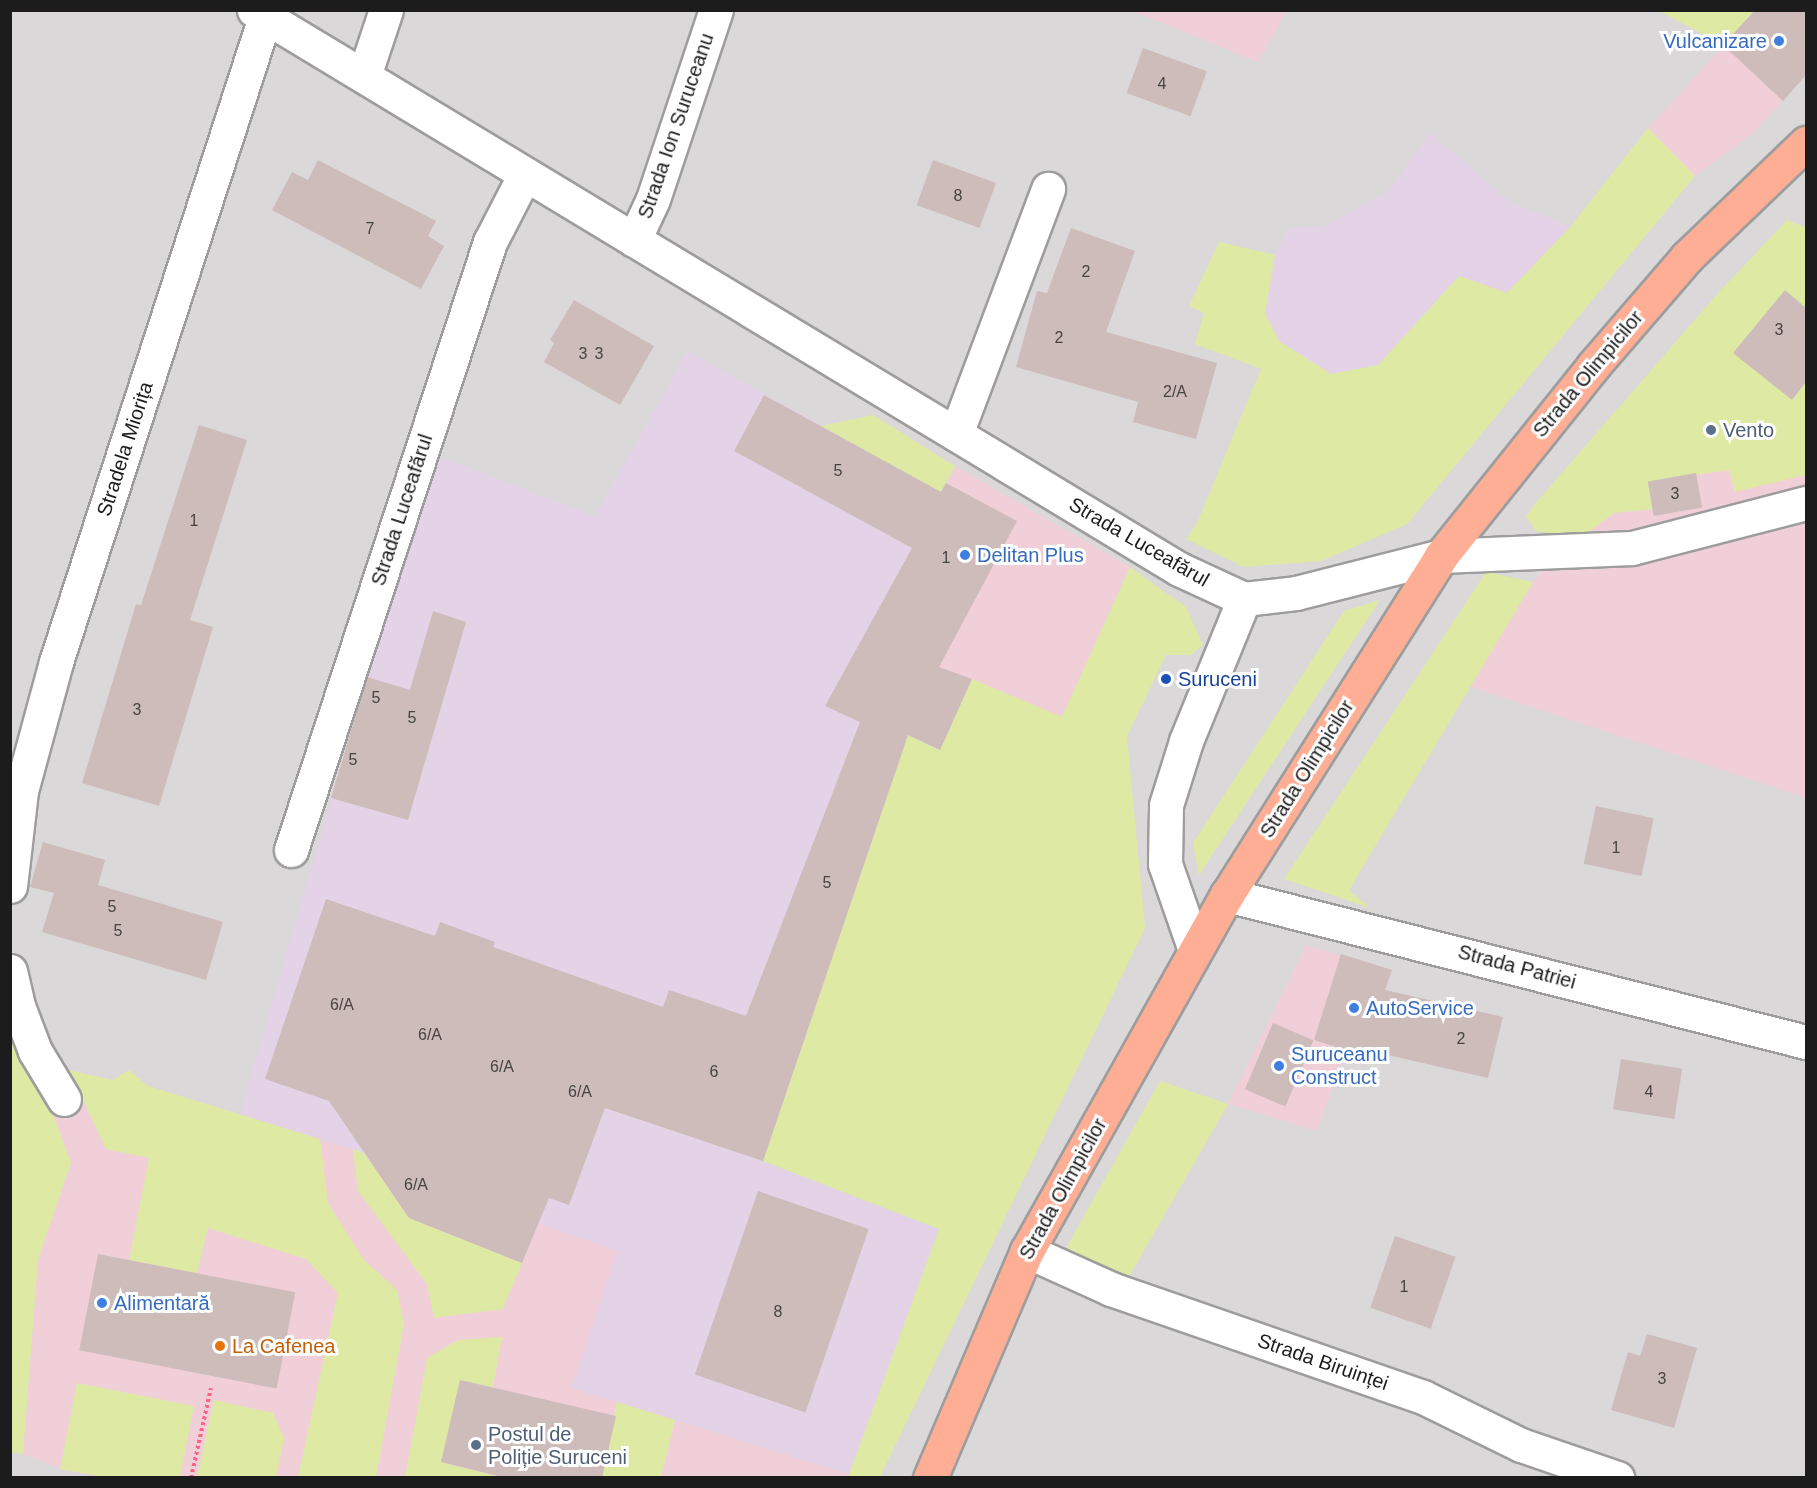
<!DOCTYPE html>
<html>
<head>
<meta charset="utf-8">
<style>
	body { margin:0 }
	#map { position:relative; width:1817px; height:1488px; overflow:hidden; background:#eee5e1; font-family:Arial,sans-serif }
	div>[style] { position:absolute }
	.residential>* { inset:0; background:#dad8d9; transform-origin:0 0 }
	.commercial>* { inset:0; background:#f0cfd8 }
	.industrial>* { inset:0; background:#e4d2e7 }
	.grass>* { inset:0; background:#deeaa4 }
	.building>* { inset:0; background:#cdbcba; transform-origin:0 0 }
	.path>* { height:4px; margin-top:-2px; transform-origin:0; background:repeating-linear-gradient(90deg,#fe6185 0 3px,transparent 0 6px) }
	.roads { filter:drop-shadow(2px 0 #9d9d9d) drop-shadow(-2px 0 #9d9d9d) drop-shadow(0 2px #9d9d9d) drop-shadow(0 -2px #9d9d9d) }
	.minor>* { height:33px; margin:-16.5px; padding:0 16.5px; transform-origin:16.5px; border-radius:16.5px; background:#fff }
	.major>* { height:33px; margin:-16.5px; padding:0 16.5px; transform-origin:16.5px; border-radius:16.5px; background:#feae95 }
	.dots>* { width:16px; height:16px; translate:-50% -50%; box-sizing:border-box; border:3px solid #fff; border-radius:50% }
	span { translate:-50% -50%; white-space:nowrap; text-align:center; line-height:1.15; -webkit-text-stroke:6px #fff; paint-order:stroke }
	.number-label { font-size:16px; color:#484444 }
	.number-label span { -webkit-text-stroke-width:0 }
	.shop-label { font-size:20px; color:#366cbe }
	.right { translate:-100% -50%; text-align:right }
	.left { translate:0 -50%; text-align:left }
	.street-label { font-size:20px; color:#1c1c1c }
	.service-label { font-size:20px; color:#4e5e75 }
	.transit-label { font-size:20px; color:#164399 }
	.food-label { font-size:20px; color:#c56008 }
	.frame { position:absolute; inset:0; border:12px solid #1c1c1c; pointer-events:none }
</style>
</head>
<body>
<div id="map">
	<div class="residential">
		<i style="left:11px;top:11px;width:1795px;height:1466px"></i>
	</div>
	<div class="commercial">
		<i style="clip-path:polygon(1133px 11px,1287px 11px,1258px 62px)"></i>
		<i style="clip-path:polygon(1755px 11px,1806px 11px,1806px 75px,1754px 133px,1695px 176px,1648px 128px)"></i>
		<i style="clip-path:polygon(1806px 232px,1806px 798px,1469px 686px,1533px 582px)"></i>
		<i style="clip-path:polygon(955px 466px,1130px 567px,1062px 717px,939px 667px,888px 593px)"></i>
		<i style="clip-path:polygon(1306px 945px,1392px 970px,1364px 1056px,1346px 1050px,1317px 1131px,1228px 1104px)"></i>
		<i style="clip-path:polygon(69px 1070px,112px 1080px,129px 1070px,148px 1086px,364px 1153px,617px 1251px,572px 1388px,849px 1474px,848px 1478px,105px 1478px,60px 1469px,23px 1454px,38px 1259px,71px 1163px,49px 1103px)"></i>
	</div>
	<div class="industrial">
		<i style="clip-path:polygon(1430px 133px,1510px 202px,1571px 226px,1506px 293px,1459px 277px,1378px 365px,1331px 374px,1279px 341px,1265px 313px,1275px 255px,1289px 228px,1325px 226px,1389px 191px)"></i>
		<i style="clip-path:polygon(688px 351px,941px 492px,888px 593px,958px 631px,939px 667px,972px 679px,940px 750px,908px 735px,763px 1161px,939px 1229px,849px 1474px,572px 1388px,617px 1251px,539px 1223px,522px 1263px,409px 1218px,364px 1153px,240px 1114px,367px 677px,438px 456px,595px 516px)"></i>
	</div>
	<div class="grass">
		<i style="clip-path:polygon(1659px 11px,1755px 11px,1723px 45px)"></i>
		<i style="clip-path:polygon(1648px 128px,1695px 176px,1407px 524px,1322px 561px,1244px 567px,1186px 539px,1197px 523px,1261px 369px,1195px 344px,1204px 313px,1189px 306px,1219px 242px,1275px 255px,1265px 313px,1279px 341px,1331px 374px,1378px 365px,1459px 276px,1507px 293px,1571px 226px)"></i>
		<i style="clip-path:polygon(1787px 220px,1806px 227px,1806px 475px,1735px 492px,1729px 470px,1648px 482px,1653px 509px,1614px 513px,1580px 539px,1536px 531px,1526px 517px,1534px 505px,1719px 292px)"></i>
		<i style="clip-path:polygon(873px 415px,955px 466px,941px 492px,821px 426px)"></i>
		<i style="clip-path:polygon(1130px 567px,1186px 607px,1203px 645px,1191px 655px,1166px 655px,1127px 736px,1145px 928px,880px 1477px,848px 1477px,939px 1229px,763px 1161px,908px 735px,940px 750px,972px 679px,1062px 717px)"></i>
		<i style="clip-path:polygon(1486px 572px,1533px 582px,1349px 890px,1370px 908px,1284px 879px)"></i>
		<i style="clip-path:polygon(1380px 600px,1199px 875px,1193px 843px,1344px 611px)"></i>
		<i style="clip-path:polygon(10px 1027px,49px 1103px,71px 1163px,38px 1259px,23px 1454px,10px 1452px)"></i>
		<i style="clip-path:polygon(69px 1070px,112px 1080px,129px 1070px,148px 1086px,320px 1139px,328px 1203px,364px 1260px,397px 1290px,404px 1324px,376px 1477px,298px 1477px,338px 1293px,306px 1259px,208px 1228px,197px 1273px,129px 1260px,149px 1158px,106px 1149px)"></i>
		<i style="clip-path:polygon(1160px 1081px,1228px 1104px,1126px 1282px,1079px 1262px,1067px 1246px)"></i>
		<i style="clip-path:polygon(353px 1149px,364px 1153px,409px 1218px,522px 1263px,503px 1309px,434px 1318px,427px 1284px,358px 1191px)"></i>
		<i style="clip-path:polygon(502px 1337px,493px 1387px,460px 1380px,441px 1462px,500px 1477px,405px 1478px,427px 1358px,458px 1340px)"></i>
		<i style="clip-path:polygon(77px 1383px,194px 1406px,180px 1477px,105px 1477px,60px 1469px)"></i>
		<i style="clip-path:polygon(214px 1400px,273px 1413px,284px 1438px,276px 1477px,197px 1477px)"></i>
		<i style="clip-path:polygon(617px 1402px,675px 1420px,661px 1477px,602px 1477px)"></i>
	</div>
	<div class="building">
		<i style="clip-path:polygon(1755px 10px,1806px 10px,1806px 75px,1783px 101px,1723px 45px)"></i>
		<i style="left:1143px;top:48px;width:68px;height:48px;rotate:20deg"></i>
		<i style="clip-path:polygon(318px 160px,436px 221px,428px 236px,444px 246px,421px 289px,272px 210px,292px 172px,308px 180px)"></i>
		<i style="left:933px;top:160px;width:67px;height:48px;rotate:20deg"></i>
		<i style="clip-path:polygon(1071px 228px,1135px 251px,1106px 332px,1217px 363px,1196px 439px,1133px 422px,1138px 402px,1016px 367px,1037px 291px,1047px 293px)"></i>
		<i style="clip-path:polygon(1785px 290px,1806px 308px,1806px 382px,1792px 400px,1733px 353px)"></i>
		<i style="clip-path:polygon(574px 300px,654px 346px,620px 405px,544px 362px,554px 343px,550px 340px)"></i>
		<i style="clip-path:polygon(764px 395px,941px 492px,946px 483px,1017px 521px,939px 667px,972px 679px,940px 750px,908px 735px,763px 1161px,605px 1108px,569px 1205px,549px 1198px,522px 1263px,409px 1218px,329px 1101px,265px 1079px,326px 899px,435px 936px,440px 922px,495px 942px,493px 947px,663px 1007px,669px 990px,746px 1016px,860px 722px,825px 706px,912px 548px,734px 451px)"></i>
		<i style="clip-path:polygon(199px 425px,247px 440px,190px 620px,213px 627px,159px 806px,82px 783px,136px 604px,141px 605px)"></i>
		<i style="left:1696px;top:473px;width:35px;height:49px;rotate:80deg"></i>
		<i style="clip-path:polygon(433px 611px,466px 622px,408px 820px,331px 798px,367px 677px,410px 690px)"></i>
		<i style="left:1596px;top:806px;width:59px;height:59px;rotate:12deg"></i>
		<i style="clip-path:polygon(43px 842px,105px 860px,98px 885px,223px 922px,206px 980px,42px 932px,54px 893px,30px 887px)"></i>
		<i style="clip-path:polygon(1341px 954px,1392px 970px,1385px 990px,1503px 1017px,1488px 1078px,1366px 1050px,1364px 1056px,1314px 1040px)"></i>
		<i style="left:1273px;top:1023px;width:44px;height:72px;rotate:23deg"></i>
		<i style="left:1621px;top:1059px;width:62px;height:51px;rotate:9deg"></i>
		<i style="left:758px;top:1191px;width:117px;height:194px;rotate:19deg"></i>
		<i style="left:1395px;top:1236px;width:64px;height:76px;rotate:19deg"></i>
		<i style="left:98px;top:1254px;width:201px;height:98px;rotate:11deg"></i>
		<i style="clip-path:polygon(1647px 1334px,1697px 1348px,1674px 1428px,1611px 1410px,1628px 1352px,1640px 1356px)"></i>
		<i style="clip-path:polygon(460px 1380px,616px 1416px,602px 1478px,506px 1478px,441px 1462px)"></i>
	</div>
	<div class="path">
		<i style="left:191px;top:1478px;width:92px;rotate:-77.5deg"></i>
	</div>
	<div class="roads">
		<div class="minor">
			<i style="left:254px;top:10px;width:1081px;rotate:31.15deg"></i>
			<i style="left:1179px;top:569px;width:72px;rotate:24.8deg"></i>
			<i style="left:1244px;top:599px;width:52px;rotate:-6.6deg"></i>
			<i style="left:1296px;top:593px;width:150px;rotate:-14.3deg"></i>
			<i style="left:1441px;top:556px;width:191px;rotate:-2.4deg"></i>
			<i style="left:1632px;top:548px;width:180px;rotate:-14.5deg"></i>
			<i style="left:364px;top:76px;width:70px;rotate:-71.6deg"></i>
			<i style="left:634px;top:240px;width:45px;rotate:-65.1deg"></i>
			<i style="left:653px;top:199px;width:199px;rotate:-71.6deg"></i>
			<i style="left:956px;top:434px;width:262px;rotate:-69.4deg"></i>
			<i style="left:291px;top:850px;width:640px;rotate:-71.88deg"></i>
			<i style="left:490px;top:242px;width:76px;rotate:-62.8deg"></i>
			<i style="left:10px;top:886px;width:96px;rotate:-83.4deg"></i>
			<i style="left:21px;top:791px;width:134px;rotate:-74.8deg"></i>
			<i style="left:56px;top:662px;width:678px;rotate:-72.05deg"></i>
			<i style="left:1227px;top:895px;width:597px;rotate:14.25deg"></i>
			<i style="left:1195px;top:950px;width:91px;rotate:-109.2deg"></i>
			<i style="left:1165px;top:864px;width:59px;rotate:-89deg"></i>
			<i style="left:1166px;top:805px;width:67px;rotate:-72.6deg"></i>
			<i style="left:1186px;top:741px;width:153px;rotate:-67.8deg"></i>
			<i style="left:10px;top:971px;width:36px;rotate:77deg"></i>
			<i style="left:18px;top:1006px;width:48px;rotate:69.3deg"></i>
			<i style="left:35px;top:1051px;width:56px;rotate:58.9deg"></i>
			<i style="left:1027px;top:1251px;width:92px;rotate:24.3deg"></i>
			<i style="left:1111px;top:1289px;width:330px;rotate:19.1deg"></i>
			<i style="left:1423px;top:1397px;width:109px;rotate:26.1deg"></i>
			<i style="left:1521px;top:1445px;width:102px;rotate:19deg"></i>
		</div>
		<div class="major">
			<i style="left:930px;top:1478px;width:247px;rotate:-66.9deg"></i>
			<i style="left:1027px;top:1251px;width:408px;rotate:-60.7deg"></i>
			<i style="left:1227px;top:895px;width:401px;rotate:-57.7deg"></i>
			<i style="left:1441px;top:556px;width:243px;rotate:-51.3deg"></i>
			<i style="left:1593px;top:366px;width:144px;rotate:-49.2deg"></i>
			<i style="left:1687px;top:257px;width:165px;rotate:-43.8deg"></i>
		</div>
	</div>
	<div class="dots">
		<i style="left:1779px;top:41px;background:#3f7fe0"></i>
		<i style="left:1711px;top:430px;background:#5c6f8a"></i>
		<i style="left:965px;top:555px;background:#3f7fe0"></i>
		<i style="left:1166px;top:679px;background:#1a4fb4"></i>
		<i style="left:1354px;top:1008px;background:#3f7fe0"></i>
		<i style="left:1279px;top:1066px;background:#3f7fe0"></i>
		<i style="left:102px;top:1303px;background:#3f7fe0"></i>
		<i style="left:220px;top:1346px;background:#e8710a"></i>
		<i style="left:476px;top:1445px;background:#5c6f8a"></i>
	</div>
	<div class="number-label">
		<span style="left:1162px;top:84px">4</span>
		<span style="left:958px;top:196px">8</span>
		<span style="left:370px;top:229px">7</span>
		<span style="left:1086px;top:272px">2</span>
		<span style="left:1779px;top:330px">3</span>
		<span style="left:1059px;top:338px">2</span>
		<span style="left:583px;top:354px">3</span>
		<span style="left:599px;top:354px">3</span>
		<span style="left:1175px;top:392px">2/A</span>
		<span style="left:838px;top:471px">5</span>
		<span style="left:1675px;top:494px">3</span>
		<span style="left:194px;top:521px">1</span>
		<span style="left:946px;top:558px">1</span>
		<span style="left:376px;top:698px">5</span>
		<span style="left:137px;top:710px">3</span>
		<span style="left:412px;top:718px">5</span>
		<span style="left:353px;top:760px">5</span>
		<span style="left:1616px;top:848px">1</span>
		<span style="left:827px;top:883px">5</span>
		<span style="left:112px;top:907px">5</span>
		<span style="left:118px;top:931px">5</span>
		<span style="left:342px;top:1005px">6/A</span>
		<span style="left:430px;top:1035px">6/A</span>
		<span style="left:1461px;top:1039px">2</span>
		<span style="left:502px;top:1067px">6/A</span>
		<span style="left:714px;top:1072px">6</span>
		<span style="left:580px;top:1092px">6/A</span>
		<span style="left:1649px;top:1092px">4</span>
		<span style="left:416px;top:1185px">6/A</span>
		<span style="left:1404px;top:1287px">1</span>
		<span style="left:778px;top:1312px">8</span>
		<span style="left:1662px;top:1379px">3</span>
	</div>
	<div class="shop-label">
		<span class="right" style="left:1767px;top:41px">Vulcanizare</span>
		<span class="left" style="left:977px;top:555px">Delitan Plus</span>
		<span class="left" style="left:1366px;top:1008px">AutoService</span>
		<span class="left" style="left:1291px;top:1066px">Suruceanu<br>Construct</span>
		<span class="left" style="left:114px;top:1303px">Alimentară</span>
	</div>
	<div class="street-label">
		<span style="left:676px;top:126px;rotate:-71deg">Strada Ion Suruceanu</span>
		<span style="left:1588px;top:374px;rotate:-50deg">Strada Olimpicilor</span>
		<span style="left:125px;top:449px;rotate:-72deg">Stradela Miorița</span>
		<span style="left:402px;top:510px;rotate:-72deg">Strada Luceafărul</span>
		<span style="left:1139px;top:542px;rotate:30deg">Strada Luceafărul</span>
		<span style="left:1307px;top:769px;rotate:-58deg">Strada Olimpicilor</span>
		<span style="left:1517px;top:967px;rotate:15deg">Strada Patriei</span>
		<span style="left:1063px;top:1189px;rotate:-61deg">Strada Olimpicilor</span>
		<span style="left:1323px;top:1362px;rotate:19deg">Strada Biruinței</span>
	</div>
	<div class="service-label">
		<span class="left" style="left:1723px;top:430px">Vento</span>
		<span class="left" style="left:488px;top:1446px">Postul de<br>Poliție Suruceni</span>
	</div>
	<div class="transit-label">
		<span class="left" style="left:1178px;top:679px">Suruceni</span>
	</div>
	<div class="food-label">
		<span class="left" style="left:232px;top:1346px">La Cafenea</span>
	</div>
	<div class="frame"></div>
</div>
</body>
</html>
